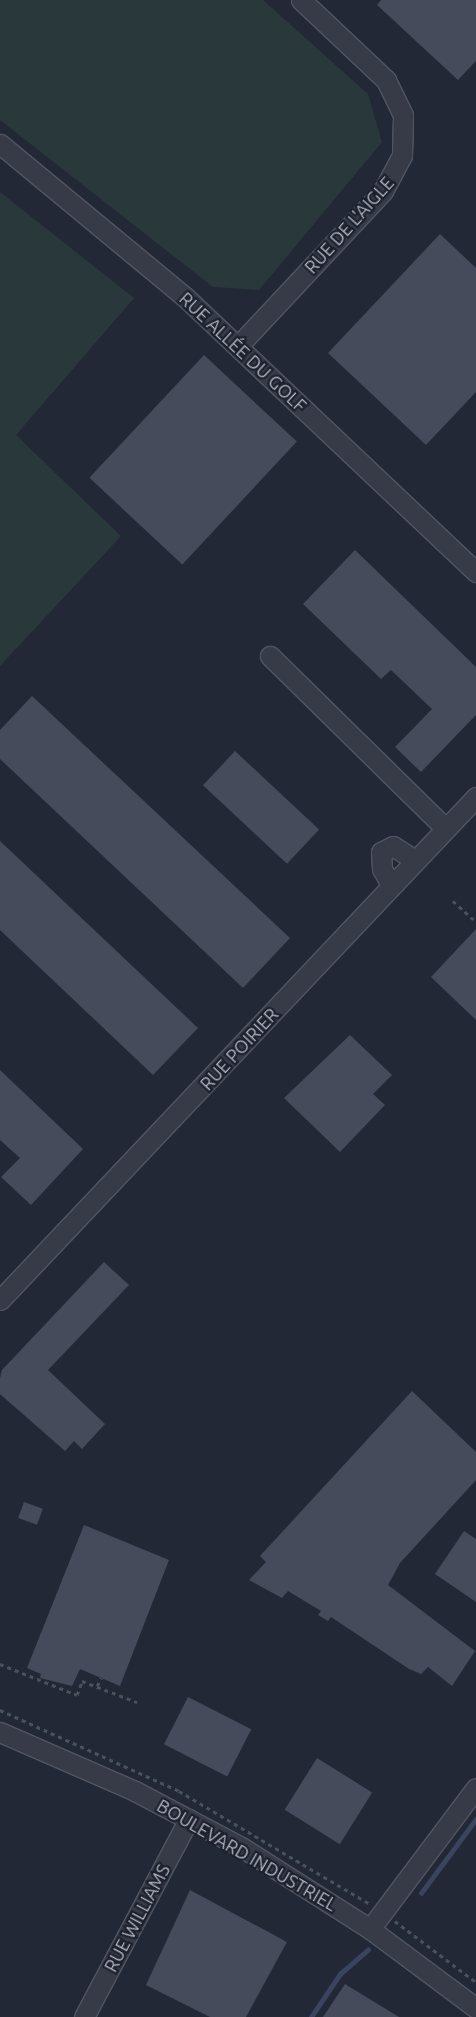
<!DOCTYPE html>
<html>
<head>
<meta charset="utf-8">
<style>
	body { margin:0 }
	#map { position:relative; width:476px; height:2017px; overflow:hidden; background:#232836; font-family:Ubuntu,sans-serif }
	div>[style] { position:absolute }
	.green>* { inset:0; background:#29383b }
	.stream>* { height:4.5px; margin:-2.25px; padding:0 2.25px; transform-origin:2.25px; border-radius:2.25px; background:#3a445e }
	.building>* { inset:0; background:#454b5b; transform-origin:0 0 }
	.path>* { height:2.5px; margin-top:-1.25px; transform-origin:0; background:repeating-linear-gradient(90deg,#475359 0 4px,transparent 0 8px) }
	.roads { filter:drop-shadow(1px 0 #515562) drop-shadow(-1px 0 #515562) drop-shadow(0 1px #515562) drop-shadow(0 -1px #515562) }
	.minor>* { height:19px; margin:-9.5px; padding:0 9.5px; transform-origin:9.5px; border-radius:9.5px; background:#373b47 }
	span { translate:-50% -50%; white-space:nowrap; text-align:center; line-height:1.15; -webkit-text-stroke:4.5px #1c202c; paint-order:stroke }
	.street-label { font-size:18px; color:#b1b5c3 }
</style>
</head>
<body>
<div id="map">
	<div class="green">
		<i style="clip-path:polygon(0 0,263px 0,368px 94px,382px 142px,259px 290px,213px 287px,0 120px)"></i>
		<i style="clip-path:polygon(0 192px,134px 298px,16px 435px,121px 536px,0 666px)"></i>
	</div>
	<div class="stream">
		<i style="left:421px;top:1893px;width:92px;rotate:-53.4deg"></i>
		<i style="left:311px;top:2017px;width:52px;rotate:-56deg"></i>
		<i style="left:340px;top:1974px;width:37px;rotate:-41deg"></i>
	</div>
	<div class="building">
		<i style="clip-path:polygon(381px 0,476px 0,476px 61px,458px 80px,377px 5px)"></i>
		<i style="clip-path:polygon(440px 234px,476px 268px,476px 392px,426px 445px,328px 353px)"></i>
		<i style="left:204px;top:355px;width:127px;height:168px;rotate:43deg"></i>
		<i style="clip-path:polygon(355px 550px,476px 667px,476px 715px,421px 772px,395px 747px,432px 709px,391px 670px,381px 679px,303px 604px)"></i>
		<i style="clip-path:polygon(32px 696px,290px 938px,243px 988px,0 759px,0 730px)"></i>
		<i style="left:235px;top:751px;width:115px;height:47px;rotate:43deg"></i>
		<i style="clip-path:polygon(0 841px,198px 1028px,153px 1075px,0 930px)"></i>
		<i style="clip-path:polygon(476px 929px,476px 1020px,431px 977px)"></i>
		<i style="clip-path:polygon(350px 1035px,392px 1075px,373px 1094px,385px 1105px,340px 1152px,284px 1098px)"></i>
		<i style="clip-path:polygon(0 1070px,83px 1149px,31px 1205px,1px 1177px,20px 1158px,0 1140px)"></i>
		<i style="clip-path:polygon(104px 1262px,129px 1285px,48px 1370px,105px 1424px,82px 1449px,74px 1441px,65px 1451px,0 1394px,0 1378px,2px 1370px)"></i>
		<i style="clip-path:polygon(412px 1391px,476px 1452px,476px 1480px,400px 1563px,388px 1585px,475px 1651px,452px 1686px,428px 1667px,421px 1674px,409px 1669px,331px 1617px,328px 1621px,318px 1615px,321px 1611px,288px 1591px,282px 1598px,249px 1580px,266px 1562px,260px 1556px)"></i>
		<i style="left:24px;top:1502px;width:20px;height:17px;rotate:20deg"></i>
		<i style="clip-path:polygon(84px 1525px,169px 1560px,120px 1686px,80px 1669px,72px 1686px,40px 1678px,41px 1674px,27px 1668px)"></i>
		<i style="clip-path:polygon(464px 1531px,476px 1539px,476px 1602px,435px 1574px)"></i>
		<i style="left:188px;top:1697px;width:71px;height:53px;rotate:27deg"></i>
		<i style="left:317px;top:1758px;width:65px;height:61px;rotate:32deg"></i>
		<i style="clip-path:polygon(190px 1890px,287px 1942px,246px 2017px,210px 2017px,146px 1985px)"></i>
		<i style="clip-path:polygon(345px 1984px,399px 2017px,323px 2017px)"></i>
	</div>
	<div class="path">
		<i style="left:453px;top:901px;width:31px;rotate:42deg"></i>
		<i style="left:0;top:1664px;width:83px;rotate:21.9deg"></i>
		<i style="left:77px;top:1695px;width:15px;rotate:-70deg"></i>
		<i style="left:82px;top:1681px;width:59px;rotate:20.9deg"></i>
		<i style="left:97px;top:1686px;width:9px;rotate:-63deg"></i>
		<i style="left:0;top:1710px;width:196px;rotate:24.3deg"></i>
		<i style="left:179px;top:1791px;width:222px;rotate:30.6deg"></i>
		<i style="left:395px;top:1921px;width:101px;rotate:37deg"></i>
	</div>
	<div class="roads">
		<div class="minor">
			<i style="left:0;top:144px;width:239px;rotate:39.6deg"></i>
			<i style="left:184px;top:296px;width:402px;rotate:43.4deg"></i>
			<i style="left:238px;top:346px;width:212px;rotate:-46.9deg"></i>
			<i style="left:383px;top:191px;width:40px;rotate:-62deg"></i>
			<i style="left:402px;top:156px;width:41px;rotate:-88.6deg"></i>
			<i style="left:403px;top:115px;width:39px;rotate:-116deg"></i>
			<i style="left:386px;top:80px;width:117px;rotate:-136.7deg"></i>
			<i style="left:270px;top:656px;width:245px;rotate:44.5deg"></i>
			<i style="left:391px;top:885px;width:18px;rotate:-119deg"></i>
			<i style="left:382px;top:869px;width:17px;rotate:-93deg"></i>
			<i style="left:381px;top:852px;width:13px;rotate:-27deg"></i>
			<i style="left:393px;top:846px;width:24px;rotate:33deg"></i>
			<i style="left:0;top:1300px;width:693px;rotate:-46.58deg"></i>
			<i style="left:0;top:1732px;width:147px;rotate:23.6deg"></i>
			<i style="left:135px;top:1791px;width:122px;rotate:27.8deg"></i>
			<i style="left:243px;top:1848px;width:151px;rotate:32.5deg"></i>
			<i style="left:370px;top:1929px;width:132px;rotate:36.7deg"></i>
			<i style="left:370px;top:1929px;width:176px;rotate:-53.1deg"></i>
			<i style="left:84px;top:2017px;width:224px;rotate:-62.1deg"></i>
		</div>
	</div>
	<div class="street-label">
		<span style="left:349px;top:225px;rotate:-48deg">RUE DE L'AIGLE</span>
		<span style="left:243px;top:352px;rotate:43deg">RUE ALLÉE DU GOLF</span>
		<span style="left:239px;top:1049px;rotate:-47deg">RUE POIRIER</span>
		<span style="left:247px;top:1855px;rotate:30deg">BOULEVARD INDUSTRIEL</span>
		<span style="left:137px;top:1918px;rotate:-62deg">RUE WILLIAMS</span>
	</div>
</div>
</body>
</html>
